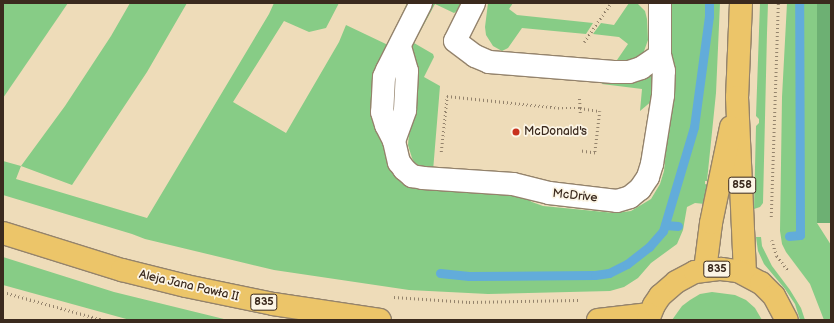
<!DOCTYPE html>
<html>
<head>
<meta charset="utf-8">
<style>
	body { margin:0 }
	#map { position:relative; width:834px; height:323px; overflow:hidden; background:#eedcb9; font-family:"Balsamiq Sans",sans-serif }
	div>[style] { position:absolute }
	.green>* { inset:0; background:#87cc86 }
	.forest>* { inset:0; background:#6db073; transform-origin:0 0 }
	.stream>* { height:9px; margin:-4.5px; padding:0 4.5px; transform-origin:4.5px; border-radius:4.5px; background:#62acda }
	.path>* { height:2.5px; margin-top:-1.25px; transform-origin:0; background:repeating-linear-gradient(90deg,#94836c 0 1px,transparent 0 4px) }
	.roads { filter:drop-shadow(1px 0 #94836c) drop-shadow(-1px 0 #94836c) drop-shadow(0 1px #94836c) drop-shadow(0 -1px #94836c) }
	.minor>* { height:22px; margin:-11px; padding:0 11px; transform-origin:11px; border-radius:11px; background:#fff }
	.major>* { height:22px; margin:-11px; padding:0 11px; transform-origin:11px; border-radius:11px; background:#ecc569 }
	.dots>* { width:11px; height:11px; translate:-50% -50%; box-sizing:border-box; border:2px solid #fcf5e5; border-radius:50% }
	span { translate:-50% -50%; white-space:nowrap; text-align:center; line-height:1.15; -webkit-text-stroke:3.5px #fcf5e5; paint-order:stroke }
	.shield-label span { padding:1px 3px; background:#fcf5e5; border:1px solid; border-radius:3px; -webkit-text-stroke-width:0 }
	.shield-label { font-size:11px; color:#3b2a1e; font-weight:700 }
	.poi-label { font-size:12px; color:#3b2a1e }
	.left { translate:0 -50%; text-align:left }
	.street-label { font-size:12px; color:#3b2a1e }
	.frame { position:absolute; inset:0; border:4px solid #3b2a1e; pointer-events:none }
</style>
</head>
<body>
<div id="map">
	<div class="green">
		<i style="clip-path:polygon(3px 3px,68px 3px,3px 98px)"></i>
		<i style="clip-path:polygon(130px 3px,187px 3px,147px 72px,72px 185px,21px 166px,16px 179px,147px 218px,269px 14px,274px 3px,339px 3px,326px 28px,309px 32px,284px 21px,233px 102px,286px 133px,339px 42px,346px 25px,388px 45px,407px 3px,413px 3px,377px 124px,390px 167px,398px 178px,407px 185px,519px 194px,532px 202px,543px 206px,615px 213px,631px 211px,651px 199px,660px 184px,664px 171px,672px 83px,669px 3px,720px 3px,716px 93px,707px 181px,705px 181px,705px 184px,708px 185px,705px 204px,695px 203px,687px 207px,683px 230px,677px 244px,651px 263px,638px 278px,624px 287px,610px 291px,488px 294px,409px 290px,274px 270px,145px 239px,132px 234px,3px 195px,3px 161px,21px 166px,65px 106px,111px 36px)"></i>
		<i style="clip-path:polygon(430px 3px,461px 3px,458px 10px,454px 13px,435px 4px,414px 43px,433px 54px,434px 57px,424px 77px,440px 86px,433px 171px,421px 167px,414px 162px,412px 158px,408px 145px,414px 79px,410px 56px,411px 39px)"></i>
		<i style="clip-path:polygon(488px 3px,513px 3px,509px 9px,517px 15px,593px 23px,586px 34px,522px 28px,508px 48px,502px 51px,493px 46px,486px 35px,485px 27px)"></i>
		<i style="clip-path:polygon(629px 3px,637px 3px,645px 11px,647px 19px,648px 40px,643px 54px,630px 62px,619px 61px,617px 60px,628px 44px,619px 37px,593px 34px,601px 23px,614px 25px)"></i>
		<i style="clip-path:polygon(760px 3px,768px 3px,767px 33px,763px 203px,760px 207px,754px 209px,756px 126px,759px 123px,759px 119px,756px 116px)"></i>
		<i style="clip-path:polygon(787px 3px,817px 3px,817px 223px,831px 245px,831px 320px,824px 320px,810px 284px,786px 252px,782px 244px,780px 231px,782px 97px)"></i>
		<i style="clip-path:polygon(653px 73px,653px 100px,640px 111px,642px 89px,602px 84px,603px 82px)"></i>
		<i style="clip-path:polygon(756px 237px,761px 237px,762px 246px,772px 266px,790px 290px,801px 308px,805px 320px,800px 320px,795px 304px,785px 289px,764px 264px,758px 251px)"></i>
		<i style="clip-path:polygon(3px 257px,114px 292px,228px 320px,130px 320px,3px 285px)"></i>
		<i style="clip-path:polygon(712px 292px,735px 295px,746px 300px,755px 308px,762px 320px,672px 320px,682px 306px,690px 300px,700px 294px)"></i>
	</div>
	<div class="forest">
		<i style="left:817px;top:3px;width:14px;height:220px"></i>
	</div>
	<div class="stream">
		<i style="left:665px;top:225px;width:13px;rotate:4deg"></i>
		<i style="left:789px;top:236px;width:11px;rotate:-5deg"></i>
		<i style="left:800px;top:235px;width:232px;rotate:-90.2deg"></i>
		<i style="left:440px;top:273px;width:29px;rotate:6deg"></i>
		<i style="left:469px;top:276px;width:126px;rotate:-0.5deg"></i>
		<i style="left:595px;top:275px;width:14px;rotate:-8deg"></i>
		<i style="left:609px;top:273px;width:20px;rotate:-27deg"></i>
		<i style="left:627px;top:264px;width:28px;rotate:-38deg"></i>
		<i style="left:649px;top:247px;width:21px;rotate:-49deg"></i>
		<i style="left:663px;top:231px;width:109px;rotate:-73.4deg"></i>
		<i style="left:694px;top:127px;width:112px;rotate:-82.3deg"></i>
		<i style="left:709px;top:16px;width:13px;rotate:-90deg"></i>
	</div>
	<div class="path">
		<i style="left:584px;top:42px;width:47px;rotate:-55.3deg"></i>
		<i style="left:580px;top:113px;width:5px;rotate:-90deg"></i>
		<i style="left:580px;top:108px;width:20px;rotate:9deg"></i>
		<i style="left:600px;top:111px;width:42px;rotate:96.8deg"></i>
		<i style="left:595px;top:153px;width:14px;rotate:-172deg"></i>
		<i style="left:441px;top:152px;width:56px;rotate:-83.9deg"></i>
		<i style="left:447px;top:96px;width:116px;rotate:6deg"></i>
		<i style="left:562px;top:108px;width:18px"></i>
		<i style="left:580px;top:108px;width:12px;rotate:-95deg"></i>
		<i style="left:771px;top:217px;width:214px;rotate:-88.1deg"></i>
		<i style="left:772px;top:240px;width:17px;rotate:73deg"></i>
		<i style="left:777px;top:256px;width:18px;rotate:52deg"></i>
		<i style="left:3px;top:292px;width:104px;rotate:15.6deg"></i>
		<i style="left:394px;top:297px;width:75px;rotate:3.8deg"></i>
		<i style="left:469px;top:302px;width:110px;rotate:-1deg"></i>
	</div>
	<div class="roads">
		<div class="minor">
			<i style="left:421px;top:3px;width:75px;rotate:116.9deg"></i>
			<i style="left:387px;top:70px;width:8px;rotate:113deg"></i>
			<i style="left:384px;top:77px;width:35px;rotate:93deg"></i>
			<i style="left:382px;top:112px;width:14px;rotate:73deg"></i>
			<i style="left:386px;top:125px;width:18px;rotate:63deg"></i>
			<i style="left:394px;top:141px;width:22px;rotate:77deg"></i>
			<i style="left:399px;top:162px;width:9px;rotate:54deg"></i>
			<i style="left:404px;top:169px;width:11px;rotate:41deg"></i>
			<i style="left:412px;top:176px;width:11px;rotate:10deg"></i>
			<i style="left:423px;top:178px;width:90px;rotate:3.8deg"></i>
			<i style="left:513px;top:184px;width:37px;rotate:14deg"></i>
			<i style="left:549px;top:193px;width:68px;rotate:6.7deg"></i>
			<i style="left:617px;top:201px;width:14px;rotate:-17deg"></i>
			<i style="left:630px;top:197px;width:13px;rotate:-39deg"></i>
			<i style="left:640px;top:189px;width:14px;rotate:-56deg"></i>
			<i style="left:648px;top:177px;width:14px;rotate:-73deg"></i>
			<i style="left:652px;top:164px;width:70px;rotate:-80.9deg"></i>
			<i style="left:663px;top:95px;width:24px;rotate:-88deg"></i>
			<i style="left:664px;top:71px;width:16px;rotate:-104deg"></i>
			<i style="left:474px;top:3px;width:42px;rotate:116.6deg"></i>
			<i style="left:455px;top:41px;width:25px;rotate:37deg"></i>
			<i style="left:475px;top:56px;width:15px;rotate:23deg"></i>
			<i style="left:489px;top:62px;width:125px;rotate:4.6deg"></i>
			<i style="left:614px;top:72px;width:15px"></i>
			<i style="left:629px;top:72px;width:13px;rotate:-18deg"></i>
			<i style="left:641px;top:68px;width:23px;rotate:-34deg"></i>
			<i style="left:660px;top:55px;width:52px;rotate:-90deg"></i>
			<i style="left:394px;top:141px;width:33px;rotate:-70deg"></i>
			<i style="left:405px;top:110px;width:39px;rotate:-87deg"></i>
			<i style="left:407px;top:71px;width:25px;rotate:-106deg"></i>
		</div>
		<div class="major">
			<i style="left:741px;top:3px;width:94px;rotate:92.4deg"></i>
			<i style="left:737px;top:97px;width:177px;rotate:87.4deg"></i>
			<i style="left:3px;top:233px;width:125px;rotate:17.3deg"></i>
			<i style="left:122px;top:270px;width:66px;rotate:14deg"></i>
			<i style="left:186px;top:286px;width:89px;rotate:11.7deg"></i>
			<i style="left:273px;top:304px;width:108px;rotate:8.5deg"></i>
			<i style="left:705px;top:270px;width:47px;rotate:-82.7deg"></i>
			<i style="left:711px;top:223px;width:98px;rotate:-78.2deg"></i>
			<i style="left:598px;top:320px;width:52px;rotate:-6.6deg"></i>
			<i style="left:648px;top:320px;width:16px;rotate:-68deg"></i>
			<i style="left:654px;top:305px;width:11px;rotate:-56deg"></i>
			<i style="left:660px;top:296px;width:21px;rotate:-41deg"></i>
			<i style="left:676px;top:282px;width:21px;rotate:-28deg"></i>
			<i style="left:695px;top:272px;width:26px;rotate:-7deg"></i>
			<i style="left:721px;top:269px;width:17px;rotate:7deg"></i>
			<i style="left:738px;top:271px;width:26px;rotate:28deg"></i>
			<i style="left:761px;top:283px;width:18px;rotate:45deg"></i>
			<i style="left:774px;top:296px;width:27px;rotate:62deg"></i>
		</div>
	</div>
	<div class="dots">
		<i style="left:516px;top:132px;background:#c8321e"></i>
	</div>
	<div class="shield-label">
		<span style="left:742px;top:185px">858</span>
		<span style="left:717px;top:269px">835</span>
		<span style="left:264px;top:302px">835</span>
	</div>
	<div class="poi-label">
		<span class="left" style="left:524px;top:132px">McDonald's</span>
	</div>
	<div class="street-label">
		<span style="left:575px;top:196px;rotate:6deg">McDrive</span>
		<span style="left:189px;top:286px;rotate:13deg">Aleja Jana Pawła II</span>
	</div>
	<div class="frame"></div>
</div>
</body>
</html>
